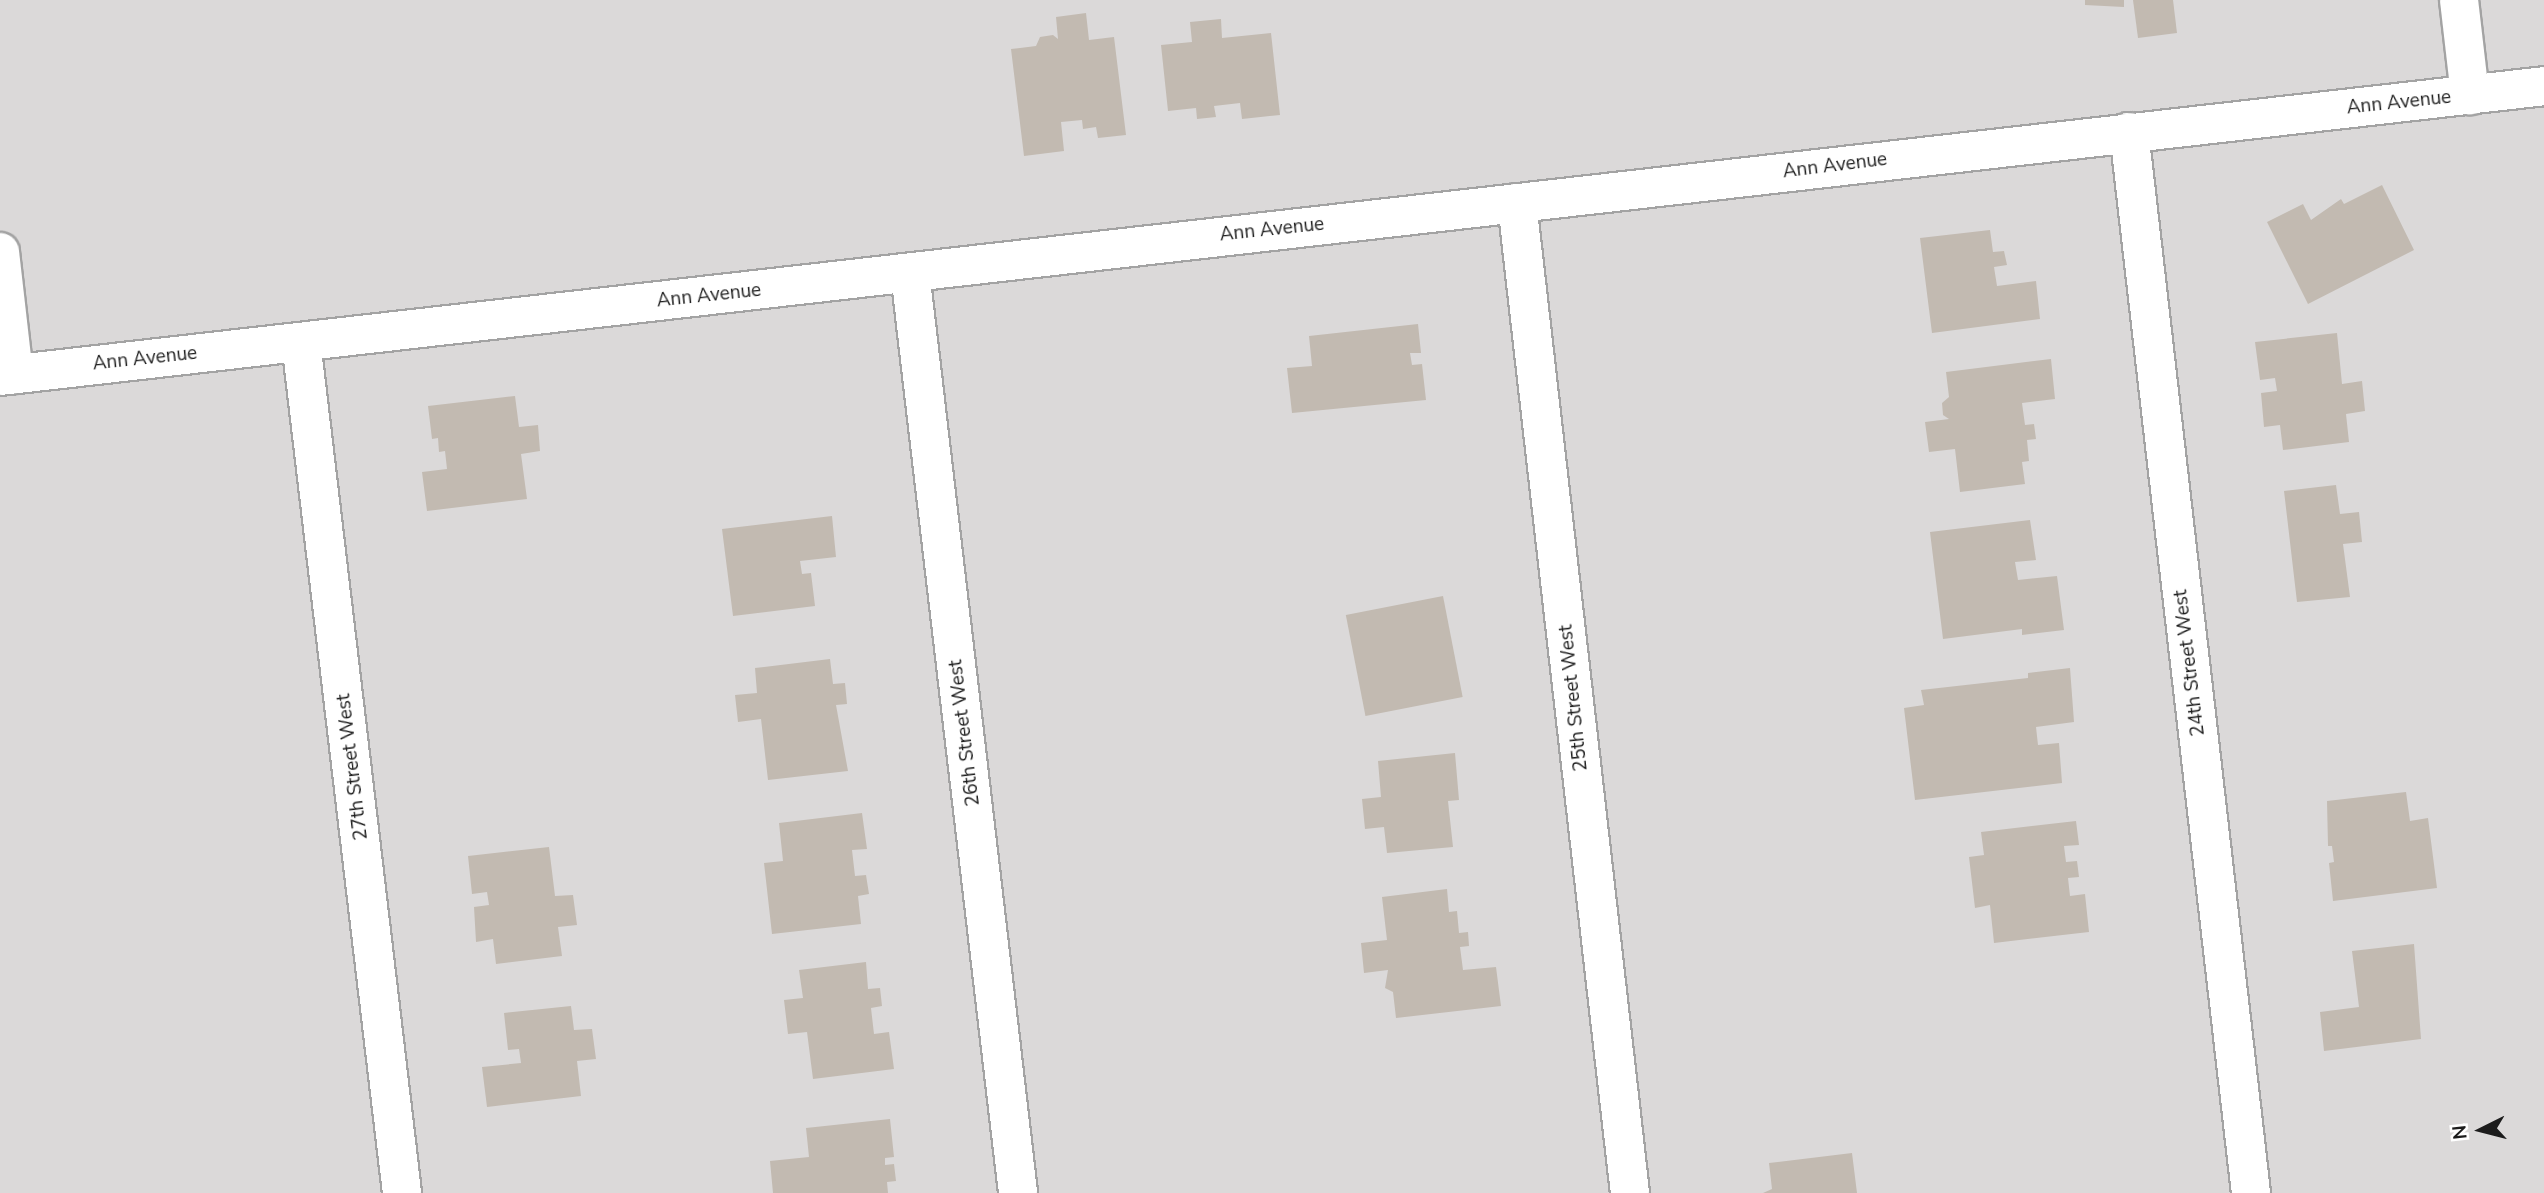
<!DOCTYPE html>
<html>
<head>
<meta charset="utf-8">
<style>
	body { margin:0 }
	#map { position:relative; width:2544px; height:1193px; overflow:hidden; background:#eeebe2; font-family:"Nunito Sans",sans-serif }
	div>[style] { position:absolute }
	.residential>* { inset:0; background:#dbd9d9; transform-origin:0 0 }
	.building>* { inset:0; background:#c2bab1; transform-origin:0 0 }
	.roads { filter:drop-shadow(2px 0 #a3a3a3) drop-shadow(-2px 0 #a3a3a3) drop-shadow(0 2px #a3a3a3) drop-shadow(0 -2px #a3a3a3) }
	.minor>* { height:38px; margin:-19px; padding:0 19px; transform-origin:19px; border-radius:19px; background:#fff }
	span { translate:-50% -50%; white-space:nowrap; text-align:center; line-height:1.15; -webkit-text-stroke:6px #fff; paint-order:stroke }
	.street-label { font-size:19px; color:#1c1c1c }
	.north { position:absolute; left:2446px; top:1095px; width:70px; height:70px; -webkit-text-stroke:5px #fff; paint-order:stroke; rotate:264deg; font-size:19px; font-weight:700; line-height:28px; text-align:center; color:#1c1c1c }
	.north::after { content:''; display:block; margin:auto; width:24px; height:32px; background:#1c1c1c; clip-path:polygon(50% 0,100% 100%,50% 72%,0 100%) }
</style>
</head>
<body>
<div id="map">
	<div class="residential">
		<i style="left:0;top:0;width:2544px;height:1193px"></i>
	</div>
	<div class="building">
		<i style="clip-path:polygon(2085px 0,2124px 0,2124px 7px,2085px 5px)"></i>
		<i style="clip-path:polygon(2133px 0,2173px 0,2177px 33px,2138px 38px)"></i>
		<i style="clip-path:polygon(1086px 13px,1089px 40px,1114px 37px,1126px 135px,1098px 138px,1096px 127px,1083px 129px,1082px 120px,1061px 122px,1064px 151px,1024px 156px,1011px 49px,1036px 46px,1040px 37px,1053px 35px,1058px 39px,1056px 17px)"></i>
		<i style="clip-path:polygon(1221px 19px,1222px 38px,1271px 33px,1280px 115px,1242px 119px,1240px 103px,1214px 106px,1216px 117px,1197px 119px,1196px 108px,1168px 111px,1161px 45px,1192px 42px,1190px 22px)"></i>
		<i style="clip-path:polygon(2382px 185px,2414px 250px,2308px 304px,2267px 222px,2303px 204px,2311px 220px,2341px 199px,2344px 204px)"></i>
		<i style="clip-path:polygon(1990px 230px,1993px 252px,2004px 251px,2007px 265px,1994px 267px,1997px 286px,2036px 281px,2040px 319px,1932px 333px,1920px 238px)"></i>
		<i style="clip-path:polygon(1418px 324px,1421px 353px,1410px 353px,1412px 365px,1422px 364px,1426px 400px,1292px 413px,1287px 368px,1312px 366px,1309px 336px)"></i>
		<i style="clip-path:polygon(2337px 333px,2342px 384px,2362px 381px,2365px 411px,2346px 414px,2349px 442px,2283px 450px,2280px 425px,2264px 427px,2261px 393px,2277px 391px,2275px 378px,2260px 380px,2255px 342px)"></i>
		<i style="clip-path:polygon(2051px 359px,2055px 399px,2022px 403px,2025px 425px,2034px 424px,2036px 439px,2027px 440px,2029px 461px,2022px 462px,2025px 484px,1960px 492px,1955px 449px,1929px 452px,1925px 422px,1949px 419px,1943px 415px,1942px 403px,1949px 397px,1946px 372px)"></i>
		<i style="clip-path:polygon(515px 396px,519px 427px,538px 425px,540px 451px,521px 454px,527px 499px,427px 511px,422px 472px,447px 469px,445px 451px,439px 452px,438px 438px,432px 439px,428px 406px)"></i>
		<i style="clip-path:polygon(2336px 485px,2340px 514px,2359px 512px,2362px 542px,2343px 544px,2350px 597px,2297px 602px,2284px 491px)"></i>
		<i style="clip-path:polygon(832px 516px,836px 557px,800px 561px,802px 574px,811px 573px,815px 606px,733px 616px,722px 529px)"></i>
		<i style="clip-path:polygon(2030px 520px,2036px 560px,2015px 562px,2018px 580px,2057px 576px,2064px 630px,2022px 635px,2022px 629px,1943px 639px,1930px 532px)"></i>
		<i style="left:1443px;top:596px;width:103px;height:99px;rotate:79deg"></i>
		<i style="clip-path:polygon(830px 659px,833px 684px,845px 683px,847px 704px,836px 705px,848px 771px,768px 780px,761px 719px,738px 722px,735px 695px,757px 693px,755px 668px)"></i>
		<i style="clip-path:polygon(2070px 668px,2074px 722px,2036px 727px,2038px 745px,2059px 743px,2062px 783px,1915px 800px,1904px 708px,1924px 705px,1921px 690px,2028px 678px,2028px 673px)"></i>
		<i style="clip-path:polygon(1455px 753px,1459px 800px,1448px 801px,1453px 847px,1387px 853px,1384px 827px,1365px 829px,1362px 799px,1381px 797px,1378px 761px)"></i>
		<i style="clip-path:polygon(2406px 792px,2410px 821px,2428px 818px,2437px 888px,2333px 901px,2329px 863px,2334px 862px,2332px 846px,2328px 846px,2327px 801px)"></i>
		<i style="clip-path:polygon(862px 813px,867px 849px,852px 850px,855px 876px,866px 875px,869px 894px,858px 896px,861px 924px,772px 934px,764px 863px,783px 861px,779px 823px)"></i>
		<i style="clip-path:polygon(2076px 821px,2079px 845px,2064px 846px,2066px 862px,2077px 861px,2079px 877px,2068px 878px,2070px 896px,2085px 894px,2089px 932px,1994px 943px,1990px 905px,1975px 908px,1969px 857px,1984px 855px,1981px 832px)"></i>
		<i style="clip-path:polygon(549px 847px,555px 896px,573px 895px,577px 925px,558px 927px,562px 956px,496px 964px,493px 939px,476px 942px,474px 907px,489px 905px,487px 892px,472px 894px,468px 856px)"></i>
		<i style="clip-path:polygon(1447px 889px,1449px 912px,1457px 911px,1459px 933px,1468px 932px,1469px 946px,1460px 947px,1463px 970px,1496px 967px,1501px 1006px,1396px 1018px,1393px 992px,1385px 988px,1388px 970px,1364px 973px,1361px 943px,1387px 940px,1382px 897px)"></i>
		<i style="clip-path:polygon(2414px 944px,2421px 1039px,2324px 1051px,2320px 1012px,2359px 1007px,2352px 951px)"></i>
		<i style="clip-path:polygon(866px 962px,868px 989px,880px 988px,882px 1006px,871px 1008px,874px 1034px,889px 1032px,894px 1069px,813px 1079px,807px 1032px,788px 1034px,784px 1000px,803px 998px,799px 970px)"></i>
		<i style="clip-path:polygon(571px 1006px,574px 1030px,592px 1029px,596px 1059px,577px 1061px,581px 1096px,487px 1107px,482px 1067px,521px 1063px,519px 1049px,508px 1050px,504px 1013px)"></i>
		<i style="clip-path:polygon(890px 1119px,894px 1157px,885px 1158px,885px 1165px,894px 1164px,896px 1181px,887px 1182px,888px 1193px,773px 1193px,770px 1161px,809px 1157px,806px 1128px)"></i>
		<i style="clip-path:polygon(1852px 1153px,1857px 1193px,1763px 1193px,1772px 1189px,1769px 1163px)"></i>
	</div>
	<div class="roads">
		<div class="minor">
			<i style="left:2459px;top:0;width:96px;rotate:83.4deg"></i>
			<i style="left:2129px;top:132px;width:1068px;rotate:83.44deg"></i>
			<i style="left:1517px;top:203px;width:996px;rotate:83.49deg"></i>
			<i style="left:0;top:252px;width:123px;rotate:83.5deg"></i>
			<i style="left:910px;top:273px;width:926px;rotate:83.3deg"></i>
			<i style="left:301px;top:342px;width:857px;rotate:83.23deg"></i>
			<i style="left:0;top:376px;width:2560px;rotate:-6.5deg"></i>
		</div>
	</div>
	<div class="street-label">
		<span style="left:2399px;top:103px;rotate:-6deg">Ann Avenue</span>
		<span style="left:1835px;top:166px;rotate:-7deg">Ann Avenue</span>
		<span style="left:1272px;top:230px;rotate:-6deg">Ann Avenue</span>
		<span style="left:709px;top:296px;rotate:-6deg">Ann Avenue</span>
		<span style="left:145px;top:359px;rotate:-6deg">Ann Avenue</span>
		<span style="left:2190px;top:663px;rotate:-97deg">24th Street West</span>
		<span style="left:1574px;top:698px;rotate:-96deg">25th Street West</span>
		<span style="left:965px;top:733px;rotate:-97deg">26th Street West</span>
		<span style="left:353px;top:767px;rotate:-97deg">27th Street West</span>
	</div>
	<div class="north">N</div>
</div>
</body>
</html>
